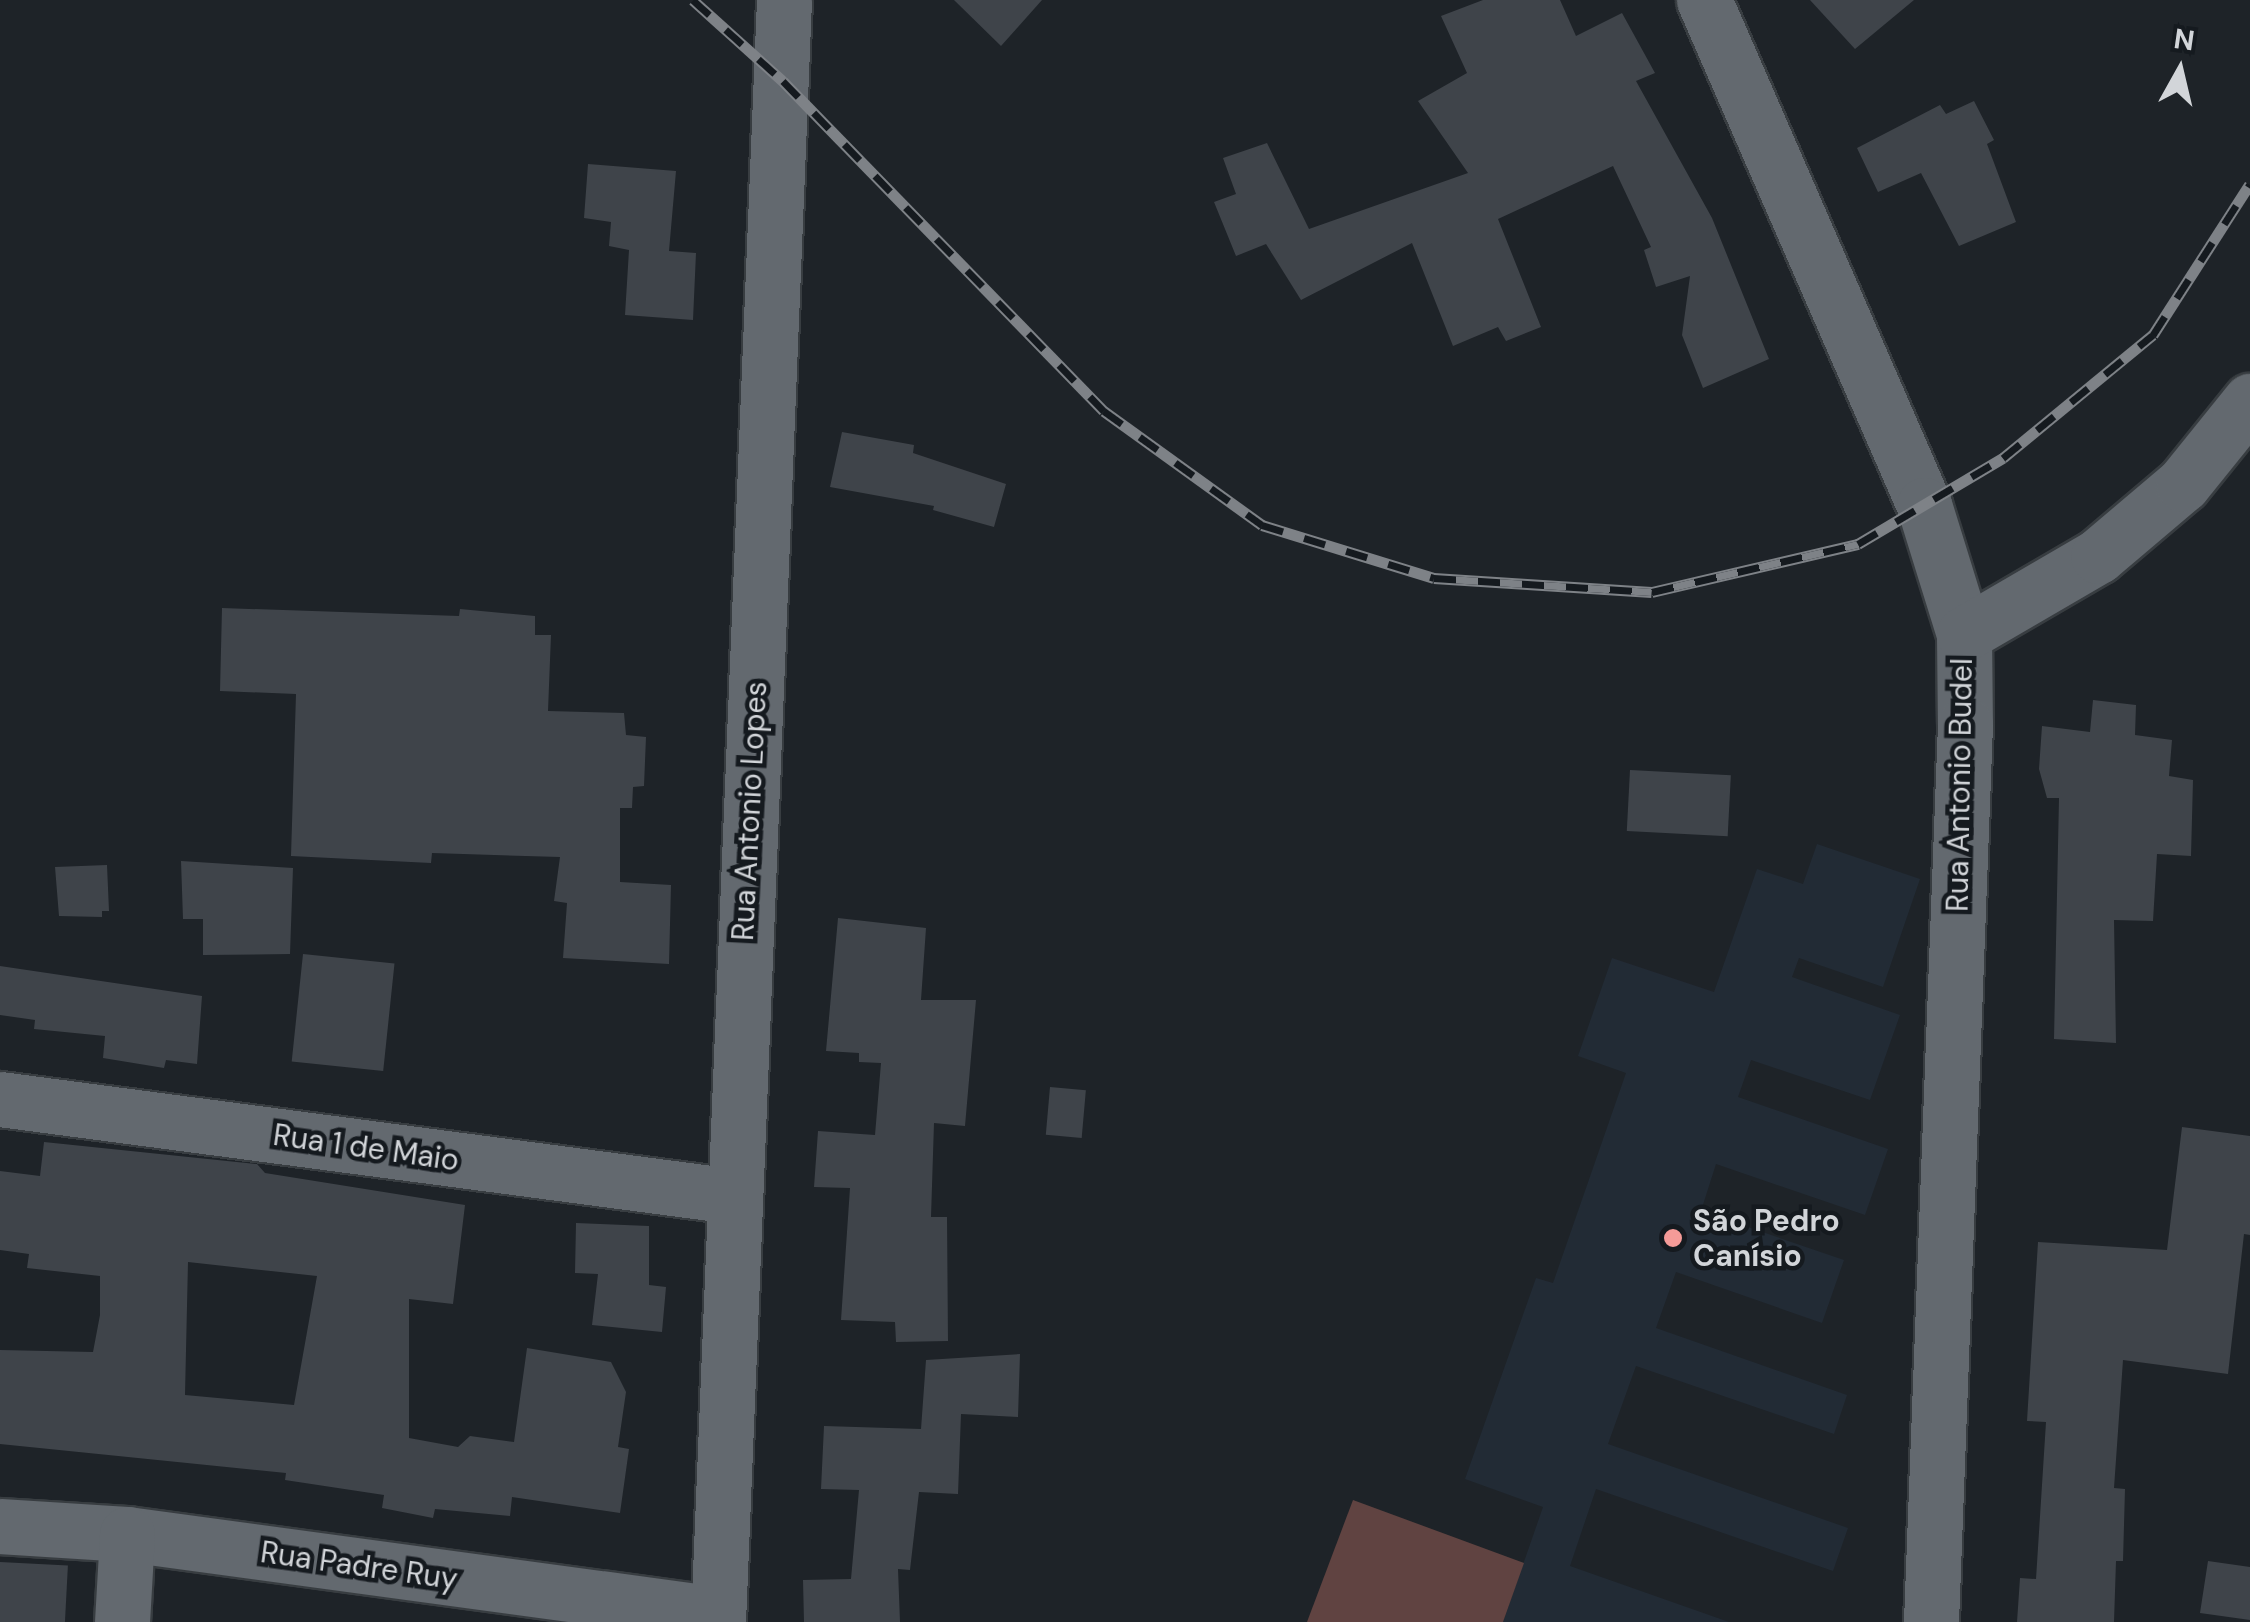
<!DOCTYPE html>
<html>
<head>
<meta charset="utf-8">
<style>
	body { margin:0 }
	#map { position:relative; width:2250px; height:1622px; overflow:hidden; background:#1e2328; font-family:"DM Sans",sans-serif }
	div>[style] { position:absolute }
	.built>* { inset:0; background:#222b35 }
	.green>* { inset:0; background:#604341 }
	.building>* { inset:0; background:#3f444a; transform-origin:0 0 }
	.roads { filter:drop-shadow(2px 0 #383d41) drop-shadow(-2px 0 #383d41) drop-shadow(0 2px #383d41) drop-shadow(0 -2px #383d41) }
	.minor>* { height:55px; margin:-27.5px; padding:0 27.5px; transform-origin:27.5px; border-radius:27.5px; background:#63696f }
	.rail>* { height:11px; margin-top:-5.5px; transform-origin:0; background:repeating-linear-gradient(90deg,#151a1f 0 22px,#7e8287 0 44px); box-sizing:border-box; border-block:2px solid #7e8287 }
	.dots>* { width:28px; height:28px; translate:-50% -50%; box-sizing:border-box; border:5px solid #151a1f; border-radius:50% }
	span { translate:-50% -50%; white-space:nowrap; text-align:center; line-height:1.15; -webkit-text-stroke:9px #151a1f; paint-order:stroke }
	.street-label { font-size:30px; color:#d2d5d9 }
	.poi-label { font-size:30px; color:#d2d5d9; font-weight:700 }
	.left { translate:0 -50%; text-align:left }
	.north { position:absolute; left:2130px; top:20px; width:100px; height:100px; -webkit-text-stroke:8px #151a1f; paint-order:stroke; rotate:8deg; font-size:28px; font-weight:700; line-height:40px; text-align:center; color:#d2d5d9 }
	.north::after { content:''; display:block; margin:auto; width:35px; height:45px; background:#d2d5d9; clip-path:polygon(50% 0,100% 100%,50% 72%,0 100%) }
</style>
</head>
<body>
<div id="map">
	<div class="built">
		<i style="clip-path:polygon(1817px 844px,1920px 879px,1883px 987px,1799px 958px,1792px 977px,1900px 1015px,1870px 1100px,1751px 1060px,1738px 1097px,1888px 1149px,1865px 1215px,1716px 1164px,1701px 1211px,1844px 1260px,1822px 1323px,1676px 1272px,1656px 1328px,1847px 1395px,1834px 1434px,1636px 1366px,1608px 1444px,1848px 1528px,1833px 1571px,1596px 1489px,1570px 1566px,1729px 1622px,1503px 1622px,1543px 1507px,1465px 1479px,1536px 1278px,1553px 1283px,1626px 1073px,1578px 1056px,1612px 958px,1714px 992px,1757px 869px,1803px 884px)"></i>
	</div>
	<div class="green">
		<i style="clip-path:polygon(1353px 1500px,1524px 1563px,1503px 1622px,1307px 1622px)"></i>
	</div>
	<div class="building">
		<i style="clip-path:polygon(954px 0,1042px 0,1001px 46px)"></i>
		<i style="clip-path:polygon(1483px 0,1560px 0,1576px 36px,1622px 13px,1655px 73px,1636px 81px,1712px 218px,1769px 359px,1703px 388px,1682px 335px,1690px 276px,1656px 287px,1644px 250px,1651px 247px,1613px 166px,1498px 219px,1541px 327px,1506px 341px,1498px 327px,1453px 346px,1412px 243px,1301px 300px,1266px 244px,1236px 256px,1214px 202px,1236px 194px,1223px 158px,1267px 143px,1309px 229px,1468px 173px,1418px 101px,1467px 73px,1441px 16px)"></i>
		<i style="clip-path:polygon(1810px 0,1914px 0,1855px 49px)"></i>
		<i style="clip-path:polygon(1974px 101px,1994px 140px,1987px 144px,2016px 222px,1959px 246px,1921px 173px,1878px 192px,1857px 148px,1940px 105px,1946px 114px)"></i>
		<i style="clip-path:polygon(588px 164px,676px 171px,669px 251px,696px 253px,693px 320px,625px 315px,629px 250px,609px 246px,611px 222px,584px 218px)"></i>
		<i style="clip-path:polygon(842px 432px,914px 445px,913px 453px,1006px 484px,994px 527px,933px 510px,934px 506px,830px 487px)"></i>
		<i style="clip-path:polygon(222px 608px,459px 616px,460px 609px,535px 616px,535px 635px,551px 635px,548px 711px,624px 713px,626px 735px,646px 737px,644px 786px,633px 787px,632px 808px,620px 808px,620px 882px,671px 885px,669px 964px,563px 958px,567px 903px,554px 901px,560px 857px,432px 853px,431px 863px,291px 856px,296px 694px,220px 691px)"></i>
		<i style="clip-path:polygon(2093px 700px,2136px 705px,2135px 735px,2172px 740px,2169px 776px,2193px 780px,2191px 856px,2157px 854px,2153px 921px,2114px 920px,2116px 1043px,2054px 1039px,2059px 798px,2047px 798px,2039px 769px,2042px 726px,2090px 732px)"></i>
		<i style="left:1630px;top:770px;width:101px;height:61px;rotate:3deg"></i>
		<i style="clip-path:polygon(181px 861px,293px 868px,290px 954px,203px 955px,203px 919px,183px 919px)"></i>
		<i style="clip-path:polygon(107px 865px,109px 911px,102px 911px,102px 917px,59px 916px,55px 867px)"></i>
		<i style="clip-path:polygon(838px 918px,926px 928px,921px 1000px,976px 1000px,965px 1126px,934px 1123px,931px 1217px,947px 1217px,948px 1341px,896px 1342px,895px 1322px,841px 1320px,850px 1188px,814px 1187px,818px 1131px,875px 1135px,881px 1063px,859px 1062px,859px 1053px,826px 1051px)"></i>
		<i style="left:303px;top:954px;width:92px;height:108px;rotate:6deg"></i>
		<i style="clip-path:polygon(0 966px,202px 996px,197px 1064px,166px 1060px,164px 1068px,103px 1058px,105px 1036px,34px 1029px,35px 1020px,0 1015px)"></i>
		<i style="left:1050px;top:1087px;width:36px;height:48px;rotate:5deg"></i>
		<i style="clip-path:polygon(2182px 1127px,2250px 1136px,2250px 1235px,2244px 1234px,2228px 1374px,2123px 1360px,2114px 1488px,2125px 1489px,2123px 1561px,2116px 1561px,2114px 1622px,2017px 1622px,2020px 1578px,2036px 1579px,2046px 1422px,2027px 1421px,2038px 1242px,2167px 1250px)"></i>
		<i style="clip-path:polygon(evenodd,44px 1142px,257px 1164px,265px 1173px,465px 1205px,453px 1304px,409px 1299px,409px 1438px,458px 1447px,470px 1436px,514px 1442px,527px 1348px,611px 1362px,626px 1392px,618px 1447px,629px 1449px,620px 1513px,512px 1497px,510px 1516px,435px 1509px,433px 1518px,382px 1508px,384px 1495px,285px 1480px,286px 1473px,0 1444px,0 1350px,93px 1352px,100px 1315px,100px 1276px,27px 1268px,29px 1254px,0 1250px,0 1171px,40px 1176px,44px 1142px,188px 1262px,317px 1276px,294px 1405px,185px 1395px,188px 1262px)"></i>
		<i style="clip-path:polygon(576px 1223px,649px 1226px,649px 1285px,666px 1287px,662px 1332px,592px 1325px,598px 1274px,575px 1273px)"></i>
		<i style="clip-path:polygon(1020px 1354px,1018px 1417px,961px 1414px,958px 1494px,919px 1492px,910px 1570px,898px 1569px,900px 1622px,804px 1622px,803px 1580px,851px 1579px,859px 1490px,821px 1489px,824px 1426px,921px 1429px,926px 1360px)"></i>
		<i style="clip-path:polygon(2208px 1561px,2250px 1567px,2250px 1620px,2200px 1613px)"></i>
		<i style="left:0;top:1562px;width:68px;height:60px;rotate:3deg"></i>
	</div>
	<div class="roads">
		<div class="minor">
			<i style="left:1704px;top:0;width:551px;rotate:66.46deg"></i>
			<i style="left:1924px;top:505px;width:135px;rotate:72.8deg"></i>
			<i style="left:1964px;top:634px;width:90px;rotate:89.4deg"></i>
			<i style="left:1965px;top:724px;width:899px;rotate:92.17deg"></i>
			<i style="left:1964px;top:634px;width:155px;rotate:-30.2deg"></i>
			<i style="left:2098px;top:556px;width:111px;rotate:-40.3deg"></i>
			<i style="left:2183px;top:484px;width:107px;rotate:-51.1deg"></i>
			<i style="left:0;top:1099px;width:739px;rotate:7.54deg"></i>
			<i style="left:0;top:1526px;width:127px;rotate:3.6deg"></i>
			<i style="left:127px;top:1534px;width:596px;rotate:7.71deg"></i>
			<i style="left:122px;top:1622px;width:88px;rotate:-86.7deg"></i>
			<i style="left:718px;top:1622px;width:1623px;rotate:-87.67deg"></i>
		</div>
	</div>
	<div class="rail">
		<i style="left:693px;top:0;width:121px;rotate:42deg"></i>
		<i style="left:783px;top:81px;width:460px;rotate:45.8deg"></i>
		<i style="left:1104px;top:411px;width:195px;rotate:35.8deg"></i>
		<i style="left:1262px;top:525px;width:180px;rotate:17.1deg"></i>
		<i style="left:1434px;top:578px;width:218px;rotate:3.7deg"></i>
		<i style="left:1652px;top:592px;width:212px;rotate:-13.1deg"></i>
		<i style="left:1858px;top:544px;width:169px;rotate:-30.7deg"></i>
		<i style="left:2003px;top:458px;width:194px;rotate:-39.4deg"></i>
		<i style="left:2153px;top:335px;width:179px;rotate:-57.3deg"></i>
	</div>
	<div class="dots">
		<i style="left:1673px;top:1238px;background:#f59b98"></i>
	</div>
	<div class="street-label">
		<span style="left:1960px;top:785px;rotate:-89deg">Rua Antonio Budel</span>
		<span style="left:750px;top:811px;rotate:-87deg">Rua Antonio Lopes</span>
		<span style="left:366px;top:1148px;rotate:8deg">Rua 1 de Maio</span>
		<span style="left:359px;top:1566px;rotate:8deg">Rua Padre Ruy</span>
	</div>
	<div class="poi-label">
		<span class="left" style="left:1693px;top:1238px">São Pedro<br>Canísio</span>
	</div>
	<div class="north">N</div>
</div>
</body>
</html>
